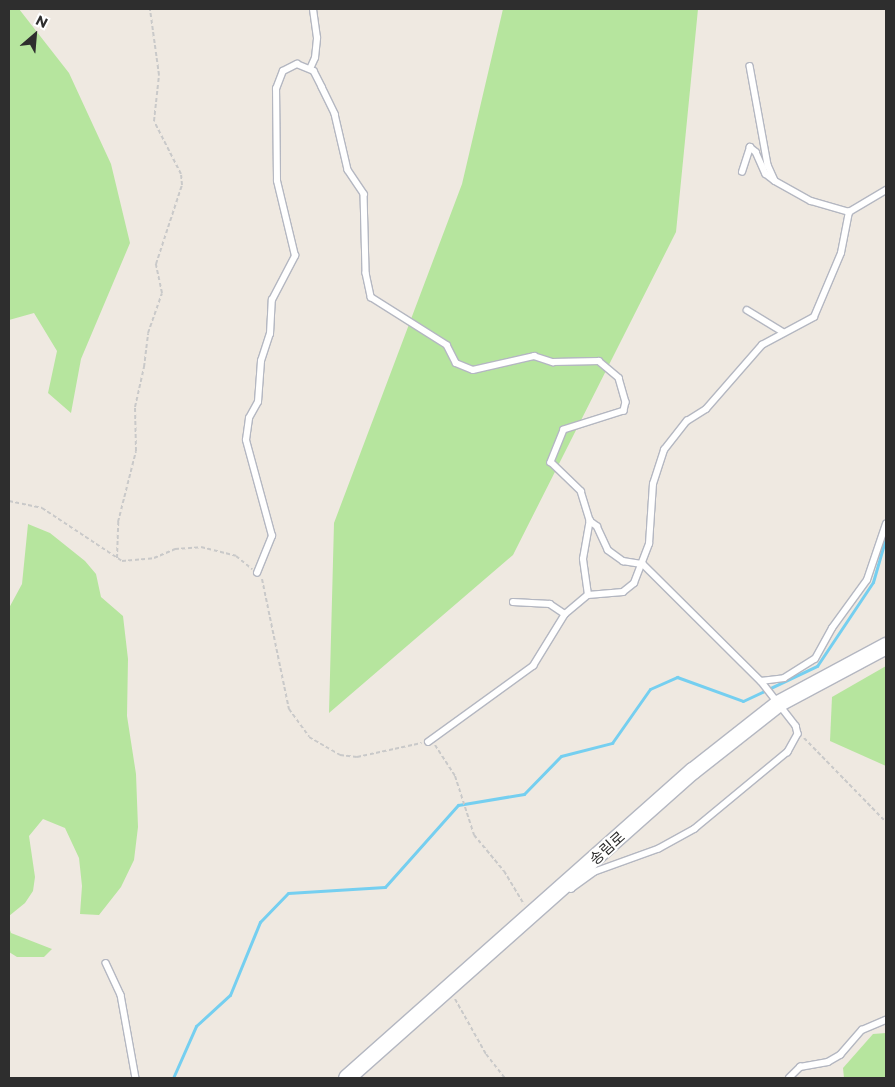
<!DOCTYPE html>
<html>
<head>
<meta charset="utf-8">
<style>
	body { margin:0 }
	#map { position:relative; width:895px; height:1087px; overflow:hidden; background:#efe9e1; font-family:Montserrat,"Noto Sans KR",sans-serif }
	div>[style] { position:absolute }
	.green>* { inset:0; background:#b6e59e }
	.stream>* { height:3px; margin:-1.5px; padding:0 1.5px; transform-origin:1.5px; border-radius:1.5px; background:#75cff0 }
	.path>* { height:2px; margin-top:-1px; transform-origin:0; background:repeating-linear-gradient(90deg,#c9c9c9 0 4px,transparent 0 6.5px) }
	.roads { filter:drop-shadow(1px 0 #b4b7c1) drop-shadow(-1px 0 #b4b7c1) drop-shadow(0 1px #b4b7c1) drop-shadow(0 -1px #b4b7c1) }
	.service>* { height:5.5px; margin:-2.75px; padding:0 2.75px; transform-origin:2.75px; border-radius:2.75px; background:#fff }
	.secondary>* { height:16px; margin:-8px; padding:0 8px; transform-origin:8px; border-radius:8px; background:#fff }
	span { translate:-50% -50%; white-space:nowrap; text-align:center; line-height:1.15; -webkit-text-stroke:4px #fff; paint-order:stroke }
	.street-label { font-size:15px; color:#2e2e2e }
	.frame { position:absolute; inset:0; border:10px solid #2e2e2e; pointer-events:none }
	.north { position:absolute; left:10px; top:10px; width:50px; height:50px; -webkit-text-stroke:4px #fff; paint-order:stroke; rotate:27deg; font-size:14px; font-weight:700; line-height:20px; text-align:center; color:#2e2e2e }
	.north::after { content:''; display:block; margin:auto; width:18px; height:22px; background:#2e2e2e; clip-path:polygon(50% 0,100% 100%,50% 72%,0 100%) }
</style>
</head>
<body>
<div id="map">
	<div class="green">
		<i style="clip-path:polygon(9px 9px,19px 9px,69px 73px,111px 164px,130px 243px,81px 359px,71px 413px,48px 393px,57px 351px,34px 313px,9px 320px)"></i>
		<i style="clip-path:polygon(503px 9px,698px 9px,676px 232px,513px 555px,329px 713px,334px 523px,462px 184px)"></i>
		<i style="clip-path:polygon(28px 524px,50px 533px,85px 561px,96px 574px,101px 597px,123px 616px,128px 659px,127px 716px,136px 774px,138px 827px,134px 860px,121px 887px,99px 915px,80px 914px,82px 886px,79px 858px,65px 828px,43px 819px,29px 836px,35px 877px,33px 891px,25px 903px,9px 916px,9px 608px,22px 584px)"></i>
		<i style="clip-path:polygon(886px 666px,886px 766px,830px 741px,832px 697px)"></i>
		<i style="clip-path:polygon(9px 927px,11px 933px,52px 949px,44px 957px,17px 957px,9px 952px)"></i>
		<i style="clip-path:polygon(886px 1033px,886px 1078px,844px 1078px,843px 1068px,873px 1034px)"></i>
	</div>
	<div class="stream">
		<i style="left:173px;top:1078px;width:57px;rotate:-66.1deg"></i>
		<i style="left:196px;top:1026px;width:46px;rotate:-42.4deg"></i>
		<i style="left:230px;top:995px;width:79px;rotate:-67.7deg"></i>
		<i style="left:260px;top:922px;width:40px;rotate:-46deg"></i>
		<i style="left:288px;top:893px;width:97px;rotate:-3.5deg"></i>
		<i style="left:385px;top:887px;width:110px;rotate:-48.3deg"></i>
		<i style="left:458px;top:805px;width:67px;rotate:-9.5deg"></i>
		<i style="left:524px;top:794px;width:53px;rotate:-45.8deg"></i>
		<i style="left:561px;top:756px;width:53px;rotate:-14.3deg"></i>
		<i style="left:612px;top:743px;width:66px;rotate:-54.9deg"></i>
		<i style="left:650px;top:689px;width:30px;rotate:-24deg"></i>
		<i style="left:677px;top:677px;width:70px;rotate:20deg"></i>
		<i style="left:743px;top:701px;width:82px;rotate:-25.3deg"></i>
		<i style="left:817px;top:666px;width:101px;rotate:-56.3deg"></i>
		<i style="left:873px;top:582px;width:47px;rotate:-73.9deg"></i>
	</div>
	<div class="path">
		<i style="left:9px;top:501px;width:34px;rotate:12deg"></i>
		<i style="left:42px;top:508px;width:96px;rotate:33.5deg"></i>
		<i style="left:122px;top:561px;width:32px;rotate:-5deg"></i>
		<i style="left:154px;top:558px;width:23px;rotate:-23deg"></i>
		<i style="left:175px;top:549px;width:26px;rotate:-4deg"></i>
		<i style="left:201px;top:547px;width:36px;rotate:14deg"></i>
		<i style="left:236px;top:556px;width:21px;rotate:39deg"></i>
		<i style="left:117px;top:558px;width:36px;rotate:-88deg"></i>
		<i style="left:118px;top:522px;width:73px;rotate:-75.8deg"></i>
		<i style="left:136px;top:451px;width:44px;rotate:-91.3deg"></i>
		<i style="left:135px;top:407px;width:41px;rotate:-77.3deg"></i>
		<i style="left:144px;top:367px;width:34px;rotate:-83deg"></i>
		<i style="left:148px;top:333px;width:42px;rotate:-70.7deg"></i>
		<i style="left:162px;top:293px;width:30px;rotate:-102deg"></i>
		<i style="left:156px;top:264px;width:83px;rotate:-71.8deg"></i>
		<i style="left:182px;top:185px;width:11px;rotate:-95deg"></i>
		<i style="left:181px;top:174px;width:59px;rotate:-117deg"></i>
		<i style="left:154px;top:121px;width:46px;rotate:-83.8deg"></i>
		<i style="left:159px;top:75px;width:67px;rotate:-97.8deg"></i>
		<i style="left:262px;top:579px;width:133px;rotate:78.3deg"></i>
		<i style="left:289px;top:709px;width:34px;rotate:54deg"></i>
		<i style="left:309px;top:737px;width:36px;rotate:30deg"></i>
		<i style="left:340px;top:755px;width:17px;rotate:7deg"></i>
		<i style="left:357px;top:757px;width:66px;rotate:-12.3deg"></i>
		<i style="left:804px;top:738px;width:117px;rotate:45.7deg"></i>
		<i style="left:435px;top:745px;width:37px;rotate:57deg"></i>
		<i style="left:455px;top:776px;width:62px;rotate:72.1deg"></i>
		<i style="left:474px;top:835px;width:47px;rotate:50.2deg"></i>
		<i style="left:504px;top:871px;width:39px;rotate:59deg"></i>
		<i style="left:455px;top:999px;width:63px;rotate:60.6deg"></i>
		<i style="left:486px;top:1054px;width:31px;rotate:52deg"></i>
	</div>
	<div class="roads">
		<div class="service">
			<i style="left:750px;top:66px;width:101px;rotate:79.7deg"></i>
			<i style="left:768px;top:165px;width:17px;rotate:66deg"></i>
			<i style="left:775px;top:181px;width:41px;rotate:29.1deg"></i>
			<i style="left:811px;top:201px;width:40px;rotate:16deg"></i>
			<i style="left:310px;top:69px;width:12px;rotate:-66deg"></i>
			<i style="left:315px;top:58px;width:20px;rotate:-84deg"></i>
			<i style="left:317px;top:38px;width:29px;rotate:-98deg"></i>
			<i style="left:742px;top:172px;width:26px;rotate:-72deg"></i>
			<i style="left:750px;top:147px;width:8px;rotate:40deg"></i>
			<i style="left:756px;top:152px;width:24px;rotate:66deg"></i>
			<i style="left:766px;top:174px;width:10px;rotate:37deg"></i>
			<i style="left:747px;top:310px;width:42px;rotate:31.4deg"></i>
			<i style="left:257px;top:573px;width:40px;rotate:-68deg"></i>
			<i style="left:272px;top:536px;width:99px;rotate:-105.2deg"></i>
			<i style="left:246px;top:440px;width:22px;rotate:-82deg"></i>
			<i style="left:249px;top:418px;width:18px;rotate:-61deg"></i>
			<i style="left:258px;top:402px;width:41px;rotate:-85.8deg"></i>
			<i style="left:261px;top:361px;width:28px;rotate:-72deg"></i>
			<i style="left:270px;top:334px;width:34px;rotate:-87deg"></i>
			<i style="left:272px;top:300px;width:50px;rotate:-62.4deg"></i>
			<i style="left:295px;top:256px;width:77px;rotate:-103.5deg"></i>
			<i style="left:277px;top:181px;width:92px;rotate:-90.6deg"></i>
			<i style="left:276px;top:89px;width:19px;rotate:-69deg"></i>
			<i style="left:283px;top:71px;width:16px;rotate:-27deg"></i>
			<i style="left:297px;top:64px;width:18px;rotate:22deg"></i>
			<i style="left:314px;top:71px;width:18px;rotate:63deg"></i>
			<i style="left:322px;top:87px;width:30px;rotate:64deg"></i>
			<i style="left:335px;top:114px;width:57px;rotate:76.9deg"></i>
			<i style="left:348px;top:170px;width:29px;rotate:56deg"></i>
			<i style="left:364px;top:194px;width:79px;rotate:88.5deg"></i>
			<i style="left:366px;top:273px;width:25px;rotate:78deg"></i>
			<i style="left:371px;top:297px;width:90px;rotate:32.3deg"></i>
			<i style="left:447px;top:345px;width:20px;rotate:63deg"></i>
			<i style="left:456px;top:363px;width:18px;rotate:22deg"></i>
			<i style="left:473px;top:370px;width:63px;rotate:-12.9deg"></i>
			<i style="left:534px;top:356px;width:20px;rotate:18deg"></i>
			<i style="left:553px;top:362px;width:46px;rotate:-1.2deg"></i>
			<i style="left:599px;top:361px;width:26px;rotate:40deg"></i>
			<i style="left:619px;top:378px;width:25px;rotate:74deg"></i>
			<i style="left:626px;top:402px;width:9px;rotate:103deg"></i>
			<i style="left:624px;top:411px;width:63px;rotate:162.4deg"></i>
			<i style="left:564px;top:430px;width:35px;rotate:112deg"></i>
			<i style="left:551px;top:462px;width:42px;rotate:44deg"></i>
			<i style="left:581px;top:491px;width:31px;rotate:73deg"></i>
			<i style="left:590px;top:521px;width:9px;rotate:36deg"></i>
			<i style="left:597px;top:526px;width:26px;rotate:65deg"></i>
			<i style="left:608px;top:550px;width:19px;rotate:36deg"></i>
			<i style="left:623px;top:561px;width:20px;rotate:9deg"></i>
			<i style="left:643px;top:564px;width:166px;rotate:44.8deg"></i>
			<i style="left:761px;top:681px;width:57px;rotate:52.1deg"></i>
			<i style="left:796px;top:726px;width:8px;rotate:76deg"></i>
			<i style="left:798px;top:734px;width:21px;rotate:119deg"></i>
			<i style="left:788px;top:752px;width:121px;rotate:140.4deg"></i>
			<i style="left:695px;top:829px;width:41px;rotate:150.9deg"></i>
			<i style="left:659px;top:849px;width:68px;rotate:160.2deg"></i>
			<i style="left:595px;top:872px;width:29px;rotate:144deg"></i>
			<i style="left:572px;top:889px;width:5px;rotate:-169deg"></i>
			<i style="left:588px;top:595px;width:35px;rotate:-5deg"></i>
			<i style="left:623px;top:592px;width:14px;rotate:-39deg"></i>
			<i style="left:634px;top:583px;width:42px;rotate:-69deg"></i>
			<i style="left:649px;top:544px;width:60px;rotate:-86.2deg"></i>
			<i style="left:653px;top:484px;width:36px;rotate:-72deg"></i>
			<i style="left:664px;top:450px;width:37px;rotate:-52deg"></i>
			<i style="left:687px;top:421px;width:22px;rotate:-32deg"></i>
			<i style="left:706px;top:409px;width:85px;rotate:-48.8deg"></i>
			<i style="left:762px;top:345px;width:59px;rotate:-28.3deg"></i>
			<i style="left:814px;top:317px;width:69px;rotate:-67.1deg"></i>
			<i style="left:841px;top:253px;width:42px;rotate:-79deg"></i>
			<i style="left:849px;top:212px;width:43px;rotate:-30.7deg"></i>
			<i style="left:513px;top:602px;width:37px;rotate:3deg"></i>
			<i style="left:550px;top:604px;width:18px;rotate:34deg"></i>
			<i style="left:761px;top:681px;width:23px;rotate:-7deg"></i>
			<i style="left:784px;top:678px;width:36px;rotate:-32deg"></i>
			<i style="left:815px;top:659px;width:35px;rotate:-61deg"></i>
			<i style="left:832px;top:628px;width:59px;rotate:-53.9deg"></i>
			<i style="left:867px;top:580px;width:59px;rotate:-71.3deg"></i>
			<i style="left:428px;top:742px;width:130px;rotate:-35.9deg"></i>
			<i style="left:533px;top:666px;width:61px;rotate:-58.4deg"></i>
			<i style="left:565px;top:614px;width:30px;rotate:-40deg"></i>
			<i style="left:588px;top:595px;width:36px;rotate:-98deg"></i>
			<i style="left:583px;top:559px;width:39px;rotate:-80deg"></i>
			<i style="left:106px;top:963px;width:35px;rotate:65deg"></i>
			<i style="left:121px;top:995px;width:84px;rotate:79.8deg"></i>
			<i style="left:789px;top:1078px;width:16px;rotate:-45deg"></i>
			<i style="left:800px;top:1067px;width:28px;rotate:-10deg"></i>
			<i style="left:828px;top:1062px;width:14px;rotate:-30deg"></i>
			<i style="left:840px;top:1055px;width:33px;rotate:-49deg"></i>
			<i style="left:862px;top:1030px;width:26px;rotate:-23deg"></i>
		</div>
		<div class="secondary">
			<i style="left:347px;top:1078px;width:463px;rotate:-41.6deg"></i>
			<i style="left:693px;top:771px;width:108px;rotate:-38.2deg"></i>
			<i style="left:778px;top:704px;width:123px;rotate:-28.2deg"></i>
		</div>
	</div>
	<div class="street-label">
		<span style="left:607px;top:848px;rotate:-42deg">송림로</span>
	</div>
	<div class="frame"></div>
	<div class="north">N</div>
</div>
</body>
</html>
